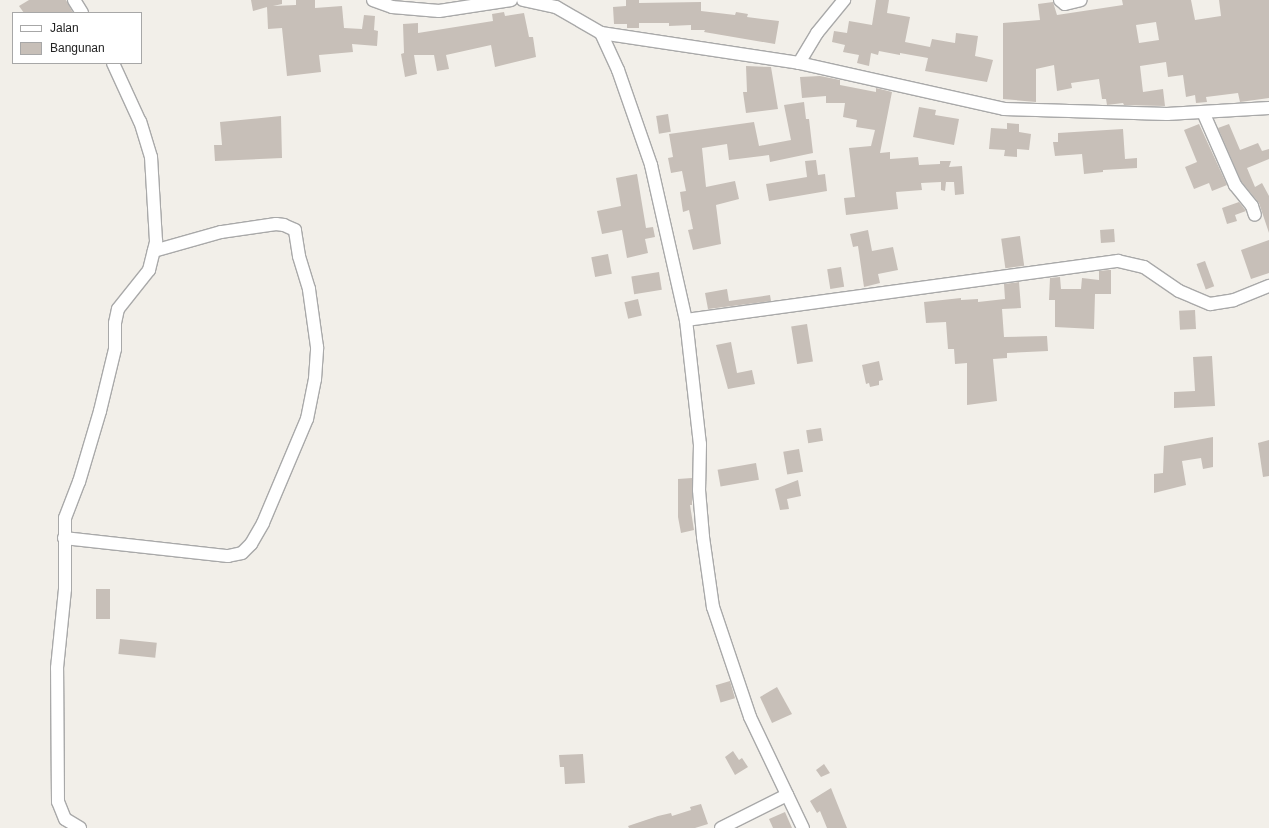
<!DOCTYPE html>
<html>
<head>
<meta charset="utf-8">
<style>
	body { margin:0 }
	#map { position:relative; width:1269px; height:828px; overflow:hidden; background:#f2efe9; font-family:Helvetica,sans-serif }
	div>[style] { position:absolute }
	.building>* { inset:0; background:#c7bfb8; transform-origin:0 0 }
	.roads { filter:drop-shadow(1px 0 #a9a9a9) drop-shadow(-1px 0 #a9a9a9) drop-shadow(0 1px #a9a9a9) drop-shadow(0 -1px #a9a9a9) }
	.minor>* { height:12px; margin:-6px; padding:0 6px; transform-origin:6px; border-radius:6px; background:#fff }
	span { translate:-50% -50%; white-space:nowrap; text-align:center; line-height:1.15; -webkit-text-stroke:3.5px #fff; paint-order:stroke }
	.legend { position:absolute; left:12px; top:12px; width:130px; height:52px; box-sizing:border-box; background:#fff; border:1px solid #a7a7a7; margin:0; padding:5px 7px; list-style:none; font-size:12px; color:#222 }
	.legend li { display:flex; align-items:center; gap:8px; height:20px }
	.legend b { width:20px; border:1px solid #a7a7a7 }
</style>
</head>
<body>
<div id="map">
	<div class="building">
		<i style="clip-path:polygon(29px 0,66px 0,73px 13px,24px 13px,19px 6px)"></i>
		<i style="clip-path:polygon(251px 0,282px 0,282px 4px,273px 6px,296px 5px,296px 0,315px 0,315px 8px,342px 6px,344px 28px,362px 29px,364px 15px,375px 16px,374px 30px,378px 31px,377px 46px,352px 44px,353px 52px,319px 55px,321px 72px,287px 76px,282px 28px,268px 29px,267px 7px,253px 11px)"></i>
		<i style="clip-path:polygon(626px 0,639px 0,639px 3px,701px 2px,701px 11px,735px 15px,736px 12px,748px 14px,747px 17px,779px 21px,775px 44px,704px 32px,705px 30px,691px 30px,691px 25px,669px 26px,669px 23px,639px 23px,639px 28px,627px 28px,627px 24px,614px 24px,613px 7px,626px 6px)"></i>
		<i style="clip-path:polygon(876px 0,889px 0,887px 13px,910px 17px,905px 42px,930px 47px,932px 39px,955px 43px,956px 33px,978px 36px,975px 56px,993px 60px,987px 82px,925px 71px,928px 58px,900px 53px,900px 55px,879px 51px,878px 55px,871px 53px,869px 66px,857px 63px,859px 55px,843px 52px,845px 45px,832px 42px,834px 31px,847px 33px,849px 21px,872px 25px)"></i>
		<i style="clip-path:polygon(evenodd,1122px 0,1191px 0,1195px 20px,1221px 16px,1219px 0,1269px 0,1269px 98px,1240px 102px,1238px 93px,1206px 97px,1207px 102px,1196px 103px,1195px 95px,1186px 97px,1183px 75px,1168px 77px,1166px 62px,1140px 66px,1143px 92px,1163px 89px,1165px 106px,1124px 105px,1123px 103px,1107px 105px,1106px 99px,1102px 99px,1099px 79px,1071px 83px,1072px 88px,1057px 91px,1054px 65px,1036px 69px,1036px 102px,1003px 99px,1003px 23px,1040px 20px,1038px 4px,1053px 2px,1057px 15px,1123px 5px,1122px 0,1156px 22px,1159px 40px,1139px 43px,1136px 25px,1156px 22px)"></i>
		<i style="clip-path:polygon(504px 12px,505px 16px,524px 13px,529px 37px,533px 37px,536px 57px,495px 67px,491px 45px,446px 55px,449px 69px,437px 71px,434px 55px,414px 55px,417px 74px,405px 77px,401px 54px,404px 53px,403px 24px,418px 23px,418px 33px,493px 21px,492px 14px)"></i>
		<i style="clip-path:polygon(746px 66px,771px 67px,778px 109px,746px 113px,743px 92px,747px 92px)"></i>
		<i style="clip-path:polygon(820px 76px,840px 80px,840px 85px,876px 92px,876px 88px,892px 92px,880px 153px,890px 152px,890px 159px,918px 157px,919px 165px,940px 164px,940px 161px,951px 161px,949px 167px,962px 166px,964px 194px,955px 195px,954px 182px,946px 182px,945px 191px,941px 190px,941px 182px,921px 183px,922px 190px,896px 192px,898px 209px,846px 215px,844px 198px,855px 197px,849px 148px,871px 146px,875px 130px,856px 127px,857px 120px,843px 117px,845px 103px,826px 103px,826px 96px,802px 98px,800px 77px)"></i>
		<i style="clip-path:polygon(804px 102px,806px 119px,809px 119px,813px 153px,770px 162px,769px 155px,729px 160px,727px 144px,702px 148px,706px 187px,735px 181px,739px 199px,716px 205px,721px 244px,693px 250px,688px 230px,693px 229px,689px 210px,683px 212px,680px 192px,686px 191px,682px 171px,671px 173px,668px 158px,673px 157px,669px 134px,754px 122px,759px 146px,791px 140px,784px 105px)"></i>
		<i style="clip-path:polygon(919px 107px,936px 110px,935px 115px,959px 119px,954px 145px,913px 137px)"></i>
		<i style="left:668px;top:114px;width:18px;height:12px;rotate:81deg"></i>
		<i style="clip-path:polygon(281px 116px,282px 158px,215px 161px,214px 145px,222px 145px,220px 122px)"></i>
		<i style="clip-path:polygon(1007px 123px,1019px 124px,1019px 132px,1031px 134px,1029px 150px,1017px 149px,1017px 157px,1004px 156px,1005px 150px,989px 149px,991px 128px,1007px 129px)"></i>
		<i style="clip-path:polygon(1199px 124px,1227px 185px,1212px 191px,1209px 183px,1194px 189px,1185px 167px,1197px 162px,1184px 130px)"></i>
		<i style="clip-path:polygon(1229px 124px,1240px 150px,1258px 143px,1262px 151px,1269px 149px,1269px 159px,1247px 168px,1255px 187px,1262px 183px,1269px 196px,1269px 233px,1259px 203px,1241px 181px,1218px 128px)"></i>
		<i style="clip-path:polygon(1123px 129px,1125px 159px,1137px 158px,1137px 168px,1103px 170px,1103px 172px,1084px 174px,1082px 154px,1055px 156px,1053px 142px,1058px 142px,1058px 133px)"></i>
		<i style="clip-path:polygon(816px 160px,818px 175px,825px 174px,827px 191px,769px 201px,766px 184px,807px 177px,805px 161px)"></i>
		<i style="clip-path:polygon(637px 174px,646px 228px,653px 227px,655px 237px,645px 239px,648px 253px,627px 258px,622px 230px,602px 234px,597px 211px,621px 206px,616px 178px)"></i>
		<i style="clip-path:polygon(1239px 202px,1246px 211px,1235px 215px,1237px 221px,1227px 224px,1222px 208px)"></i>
		<i style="left:1114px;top:229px;width:13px;height:14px;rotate:86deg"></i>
		<i style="clip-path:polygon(868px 230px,872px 251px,893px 247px,898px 270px,878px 274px,880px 283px,864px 287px,858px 246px,853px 247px,850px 234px)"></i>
		<i style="left:1020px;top:236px;width:30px;height:19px;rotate:82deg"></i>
		<i style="clip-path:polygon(1269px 240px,1269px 273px,1251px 279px,1241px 250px)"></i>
		<i style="left:608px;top:254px;width:20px;height:17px;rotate:79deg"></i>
		<i style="left:1205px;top:261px;width:27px;height:9px;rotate:70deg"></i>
		<i style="left:841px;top:267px;width:20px;height:14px;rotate:81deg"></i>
		<i style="clip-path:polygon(1109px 270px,1111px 270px,1111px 294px,1095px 294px,1094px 329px,1055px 327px,1055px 300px,1049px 300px,1050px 278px,1060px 277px,1061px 289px,1081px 289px,1082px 278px,1099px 280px,1099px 271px)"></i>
		<i style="left:659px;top:272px;width:18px;height:28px;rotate:81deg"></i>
		<i style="clip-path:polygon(1019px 282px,1021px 308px,1002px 309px,1004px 337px,1047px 336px,1048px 351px,1007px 353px,1007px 358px,993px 359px,997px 401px,967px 405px,967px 363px,955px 364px,954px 349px,948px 349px,946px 322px,926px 323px,924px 302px,961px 298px,961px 300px,978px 299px,978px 302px,1005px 299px,1004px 284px)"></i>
		<i style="clip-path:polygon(727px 289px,729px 301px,770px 295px,771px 301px,708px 309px,705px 293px)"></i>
		<i style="left:638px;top:299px;width:17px;height:14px;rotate:77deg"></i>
		<i style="left:1195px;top:310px;width:19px;height:16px;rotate:87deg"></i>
		<i style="left:807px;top:324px;width:38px;height:16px;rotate:81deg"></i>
		<i style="clip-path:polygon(731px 342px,737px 373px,752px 370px,755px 384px,728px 389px,716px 345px)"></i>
		<i style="clip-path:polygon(1212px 356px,1215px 406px,1174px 408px,1174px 392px,1195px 391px,1193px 357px)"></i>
		<i style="clip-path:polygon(879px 361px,883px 380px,879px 381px,879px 385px,870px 387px,869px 383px,866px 384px,862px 365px)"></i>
		<i style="left:821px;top:428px;width:13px;height:15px;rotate:81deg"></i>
		<i style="clip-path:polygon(1213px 437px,1213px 467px,1203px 469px,1201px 458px,1182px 461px,1186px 485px,1154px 493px,1154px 474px,1163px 473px,1164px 446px)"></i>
		<i style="clip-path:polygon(1269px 440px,1269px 476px,1263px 477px,1258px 443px)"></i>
		<i style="left:799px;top:449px;width:23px;height:16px;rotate:80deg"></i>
		<i style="left:756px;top:463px;width:17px;height:39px;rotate:80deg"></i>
		<i style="clip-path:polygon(692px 478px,692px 505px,690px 505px,694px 530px,681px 533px,678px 517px,678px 479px)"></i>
		<i style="clip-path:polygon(798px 480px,801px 496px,787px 499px,789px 509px,780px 510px,775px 489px)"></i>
		<i style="left:96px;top:589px;width:14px;height:30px"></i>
		<i style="left:120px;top:639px;width:37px;height:15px;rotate:6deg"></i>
		<i style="left:730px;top:681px;width:18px;height:15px;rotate:74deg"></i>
		<i style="clip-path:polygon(777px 687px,792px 714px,772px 723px,760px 697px)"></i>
		<i style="clip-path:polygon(733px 751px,739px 760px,742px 758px,748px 767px,735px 775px,725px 757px)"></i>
		<i style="clip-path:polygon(583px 754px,585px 783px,565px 784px,564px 767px,560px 767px,559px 755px)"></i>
		<i style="clip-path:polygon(824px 764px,830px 773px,821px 777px,816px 770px)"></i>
		<i style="clip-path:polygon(831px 788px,847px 828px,827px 828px,820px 811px,817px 813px,810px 801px)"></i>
		<i style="clip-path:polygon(701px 804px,708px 824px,695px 828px,629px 828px,628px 826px,658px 816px,671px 813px,672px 816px,691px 810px,690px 807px)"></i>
		<i style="clip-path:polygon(785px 812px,792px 828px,773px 828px,769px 819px)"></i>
	</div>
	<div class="roads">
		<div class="minor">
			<i style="left:74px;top:0;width:15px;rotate:58deg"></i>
			<i style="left:373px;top:0;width:20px;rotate:20deg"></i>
			<i style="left:392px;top:7px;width:47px;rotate:4.9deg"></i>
			<i style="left:439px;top:11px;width:73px;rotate:-8.7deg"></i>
			<i style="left:523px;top:0;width:34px;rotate:12deg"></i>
			<i style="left:556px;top:7px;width:52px;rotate:30deg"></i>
			<i style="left:601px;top:33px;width:200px;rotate:8.6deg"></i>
			<i style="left:799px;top:63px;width:210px;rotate:12.6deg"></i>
			<i style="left:1004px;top:109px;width:163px;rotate:1.8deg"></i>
			<i style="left:1167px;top:114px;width:102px;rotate:-3.4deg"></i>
			<i style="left:1060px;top:0;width:6px;rotate:39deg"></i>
			<i style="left:1065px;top:4px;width:16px;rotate:-14deg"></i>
			<i style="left:601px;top:33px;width:41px;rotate:65.3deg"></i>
			<i style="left:618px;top:70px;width:101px;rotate:70.8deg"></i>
			<i style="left:651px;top:165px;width:159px;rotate:77.3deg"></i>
			<i style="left:686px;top:320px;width:125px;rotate:83.6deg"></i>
			<i style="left:700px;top:444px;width:46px;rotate:91.2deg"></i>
			<i style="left:699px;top:490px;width:47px;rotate:85.1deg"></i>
			<i style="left:703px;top:537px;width:71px;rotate:81.9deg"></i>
			<i style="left:713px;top:607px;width:116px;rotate:71.4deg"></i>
			<i style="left:750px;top:717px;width:123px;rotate:64.5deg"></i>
			<i style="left:799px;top:63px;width:35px;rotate:-59deg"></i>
			<i style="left:817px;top:33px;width:43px;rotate:-50.7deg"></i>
			<i style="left:1203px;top:112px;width:80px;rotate:66.3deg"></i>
			<i style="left:1235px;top:185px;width:27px;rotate:51deg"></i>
			<i style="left:1252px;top:206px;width:9px;rotate:72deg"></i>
			<i style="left:686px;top:320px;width:436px;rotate:-7.8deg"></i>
			<i style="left:1118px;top:261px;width:27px;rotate:13deg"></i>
			<i style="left:1144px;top:267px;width:42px;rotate:34.4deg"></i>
			<i style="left:1179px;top:291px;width:34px;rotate:23deg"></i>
			<i style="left:1210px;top:304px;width:24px;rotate:-9deg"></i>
			<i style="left:1234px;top:300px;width:38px;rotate:-22deg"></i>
			<i style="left:64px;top:538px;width:165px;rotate:6.3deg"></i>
			<i style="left:228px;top:556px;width:14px;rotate:-12deg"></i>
			<i style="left:242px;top:553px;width:13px;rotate:-45deg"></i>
			<i style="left:251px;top:544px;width:24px;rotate:-60deg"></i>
			<i style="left:263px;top:523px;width:113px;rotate:-67.1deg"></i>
			<i style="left:307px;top:419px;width:41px;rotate:-78.7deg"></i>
			<i style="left:315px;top:379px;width:32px;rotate:-86deg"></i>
			<i style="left:317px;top:347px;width:59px;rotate:-97.9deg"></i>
			<i style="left:309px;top:289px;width:34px;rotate:-107deg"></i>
			<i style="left:299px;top:256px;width:26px;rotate:-99deg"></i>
			<i style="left:295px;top:230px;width:12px;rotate:-156deg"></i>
			<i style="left:284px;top:225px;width:8px;rotate:-173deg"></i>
			<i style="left:276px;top:224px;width:56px;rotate:171.7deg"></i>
			<i style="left:221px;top:232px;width:70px;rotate:164.2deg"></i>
			<i style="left:80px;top:828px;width:17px;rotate:-149deg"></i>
			<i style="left:65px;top:819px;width:18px;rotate:-112deg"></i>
			<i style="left:58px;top:802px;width:134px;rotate:-90.4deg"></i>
			<i style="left:57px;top:668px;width:79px;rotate:-84.2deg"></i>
			<i style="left:65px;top:589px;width:71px;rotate:-90deg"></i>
			<i style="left:65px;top:518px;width:39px;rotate:-69deg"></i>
			<i style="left:79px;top:482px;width:74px;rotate:-73.5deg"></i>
			<i style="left:100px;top:411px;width:64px;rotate:-76.4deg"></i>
			<i style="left:115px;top:349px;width:26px;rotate:-90deg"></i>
			<i style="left:115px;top:323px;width:14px;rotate:-78deg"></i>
			<i style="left:118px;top:309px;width:50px;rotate:-51.5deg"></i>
			<i style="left:149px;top:270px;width:30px;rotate:-76deg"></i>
			<i style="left:156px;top:241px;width:84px;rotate:-93.4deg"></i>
			<i style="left:151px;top:157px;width:37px;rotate:-107deg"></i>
			<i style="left:140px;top:122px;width:65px;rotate:-114.6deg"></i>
			<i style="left:721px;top:828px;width:74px;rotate:-26.6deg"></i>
		</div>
	</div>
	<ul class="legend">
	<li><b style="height:5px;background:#fff"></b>Jalan</li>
	<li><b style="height:11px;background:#c7bfb8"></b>Bangunan</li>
	</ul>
</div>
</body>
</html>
